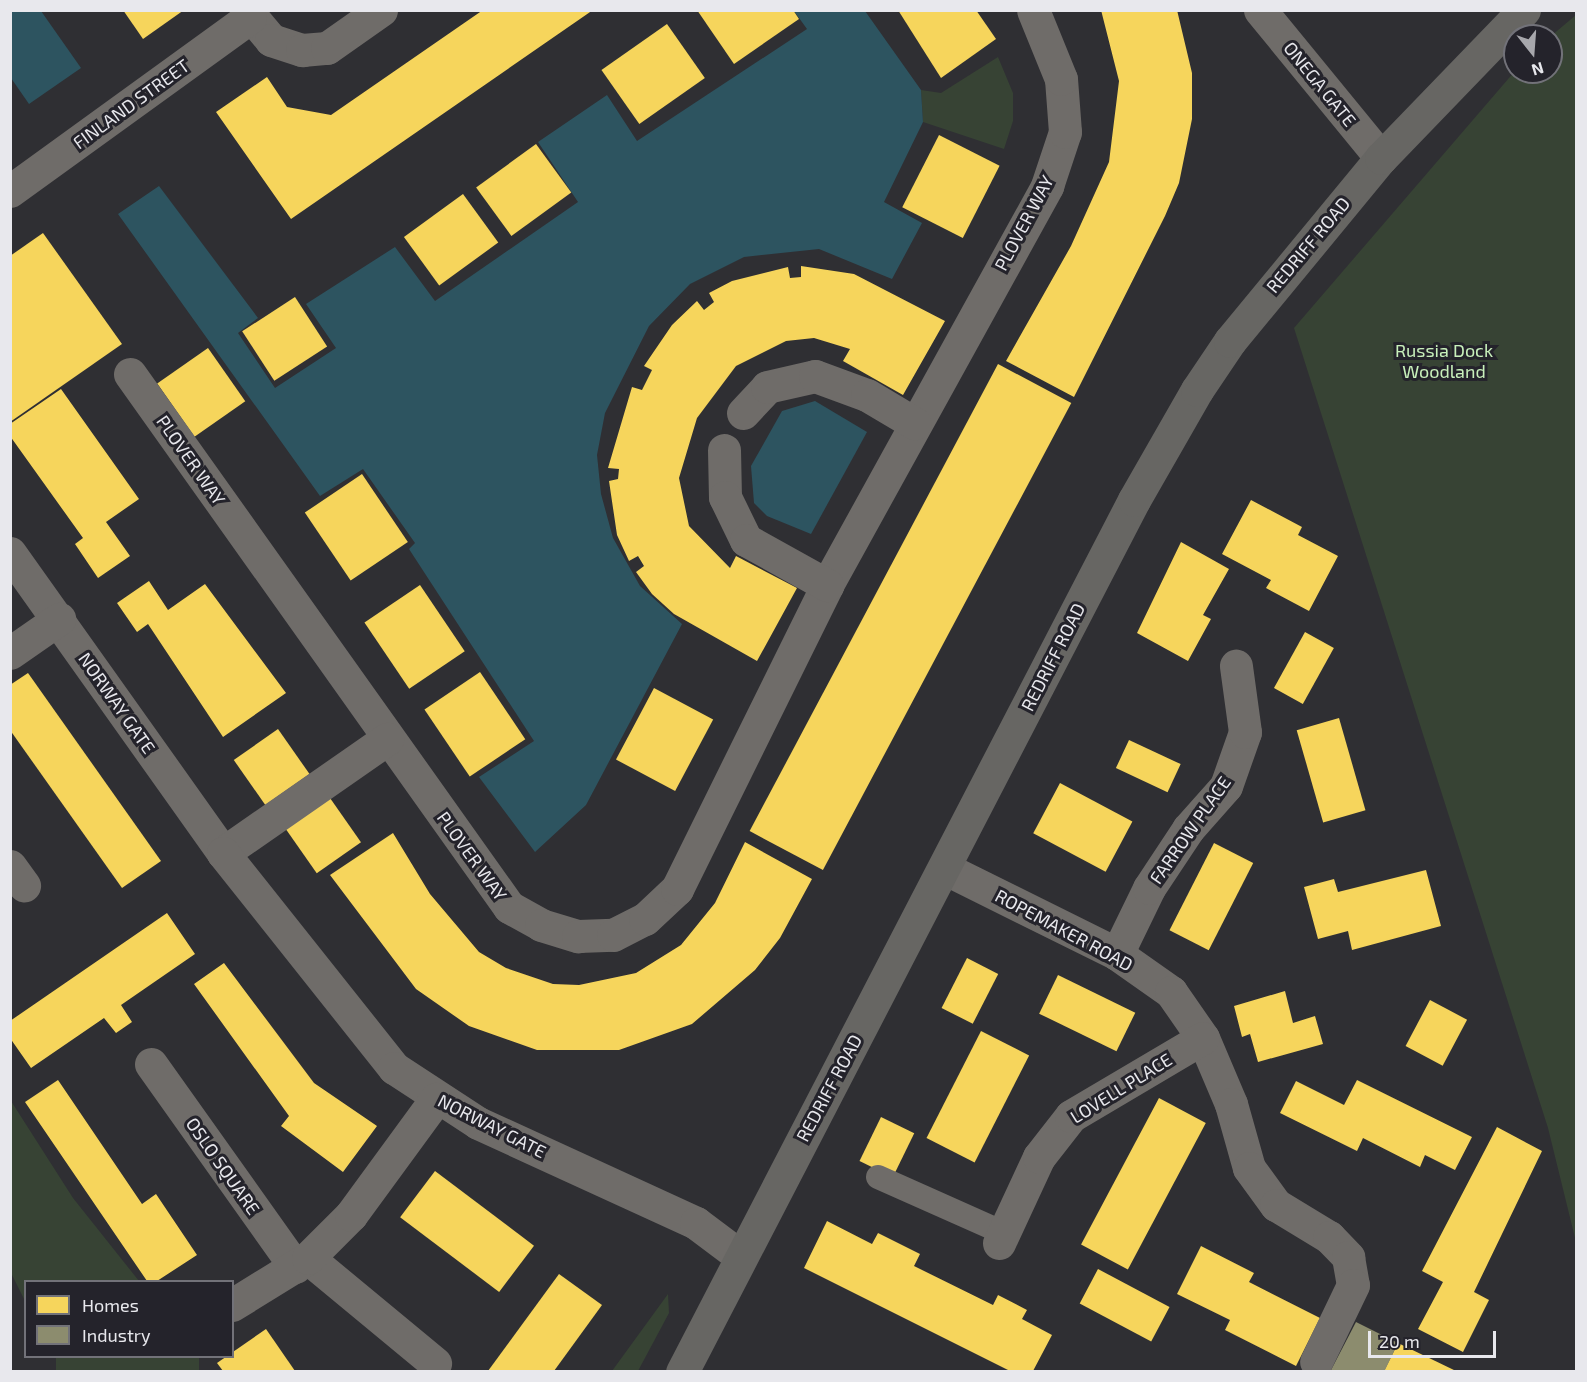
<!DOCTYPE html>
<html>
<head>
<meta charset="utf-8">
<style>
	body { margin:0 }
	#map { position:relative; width:1587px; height:1382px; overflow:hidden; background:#2f2f33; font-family:"Exo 2",sans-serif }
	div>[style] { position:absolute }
	.green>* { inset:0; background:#374334; transform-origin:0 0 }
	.water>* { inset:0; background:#2d5460 }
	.homes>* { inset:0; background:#f6d55c; transform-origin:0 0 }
	.industry>* { inset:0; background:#8c8c6e }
	.service>* { height:24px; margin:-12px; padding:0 12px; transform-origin:12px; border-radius:12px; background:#6f6c69 }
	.minor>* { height:33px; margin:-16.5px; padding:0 16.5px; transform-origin:16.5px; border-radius:16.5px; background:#6f6c69 }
	.secondary>* { height:33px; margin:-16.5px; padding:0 16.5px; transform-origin:16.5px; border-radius:16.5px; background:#676663 }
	span { translate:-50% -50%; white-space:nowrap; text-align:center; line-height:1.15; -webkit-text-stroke:6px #24232b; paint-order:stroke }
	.street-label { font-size:18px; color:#e8e8ed }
	.park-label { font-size:18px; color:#c8f0bb }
	.frame { position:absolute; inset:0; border:12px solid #e8e8ed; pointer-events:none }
	.legend { position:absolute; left:24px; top:1280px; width:210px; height:78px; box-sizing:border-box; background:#24232b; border:2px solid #727279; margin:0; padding:8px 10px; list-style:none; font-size:18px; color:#e8e8ed }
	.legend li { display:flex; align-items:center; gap:12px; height:30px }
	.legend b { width:30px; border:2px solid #727279 }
	.north { position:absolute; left:1503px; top:24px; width:60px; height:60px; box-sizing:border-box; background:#24232b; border:2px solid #727279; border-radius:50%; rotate:163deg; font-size:16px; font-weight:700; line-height:24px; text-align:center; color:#e8e8ed }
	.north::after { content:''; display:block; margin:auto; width:21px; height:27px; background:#a7a7ac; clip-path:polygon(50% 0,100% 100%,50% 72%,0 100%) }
	.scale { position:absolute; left:1368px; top:1331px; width:128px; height:27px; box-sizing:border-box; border:3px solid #e8e8ed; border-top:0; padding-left:8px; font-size:18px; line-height:21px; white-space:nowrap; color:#e8e8ed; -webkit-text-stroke:4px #24232b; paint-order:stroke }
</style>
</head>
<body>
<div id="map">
	<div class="green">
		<i style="clip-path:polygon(1576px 15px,1576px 1242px,1548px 1128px,1294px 328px,1515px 71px,1551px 72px,1551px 36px)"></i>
		<i style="clip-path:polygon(998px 57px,1013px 93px,1013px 121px,1004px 149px,923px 122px,921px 90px,941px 93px)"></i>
		<i style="clip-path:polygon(11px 1101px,73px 1198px,139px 1281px,26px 1282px,25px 1301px,11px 1273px)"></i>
		<i style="clip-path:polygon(668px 1294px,669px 1313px,638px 1371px,612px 1371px)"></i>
		<i style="left:56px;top:1357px;width:143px;height:16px"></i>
	</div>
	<div class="water">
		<i style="clip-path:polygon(10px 11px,41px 11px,81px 68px,29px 104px,11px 78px)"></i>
		<i style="clip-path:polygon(794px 11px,865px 11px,921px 90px,923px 122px,884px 202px,922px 223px,892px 279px,819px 249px,744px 257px,690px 284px,649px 326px,605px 413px,597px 455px,601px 494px,613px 538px,640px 586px,682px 624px,586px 805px,535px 852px,479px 777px,534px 741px,409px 549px,415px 543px,363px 469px,320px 496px,118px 214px,159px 186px,258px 318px,238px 333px,275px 388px,336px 348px,306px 304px,395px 247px,435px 301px,578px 202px,538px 142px,607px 95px,637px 141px,807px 29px)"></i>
		<i style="clip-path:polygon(815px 401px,867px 432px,811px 534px,767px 516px,754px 503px,751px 466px,782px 411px)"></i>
	</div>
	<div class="homes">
		<i style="clip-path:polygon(123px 10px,184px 10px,143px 39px)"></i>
		<i style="clip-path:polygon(483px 10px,593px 10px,291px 219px,216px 112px,267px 77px,287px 107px,331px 115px)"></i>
		<i style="clip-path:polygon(697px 10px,793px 10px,799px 19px,734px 64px)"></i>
		<i style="clip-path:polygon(898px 10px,976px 10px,996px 39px,941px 78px)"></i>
		<i style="clip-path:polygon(1101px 10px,1177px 10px,1192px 73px,1192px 119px,1179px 183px,1165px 216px,1074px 397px,1006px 361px,1071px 246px,1109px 162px,1119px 81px)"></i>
		<i style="left:667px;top:24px;width:66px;height:80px;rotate:55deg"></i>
		<i style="left:939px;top:135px;width:68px;height:81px;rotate:27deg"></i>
		<i style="left:536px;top:144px;width:60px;height:74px;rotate:54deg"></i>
		<i style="left:463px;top:194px;width:60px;height:73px;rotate:54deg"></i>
		<i style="clip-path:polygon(43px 233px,122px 344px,10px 422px,10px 256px)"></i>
		<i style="clip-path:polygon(801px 266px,854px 274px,945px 321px,903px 395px,843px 361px,850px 349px,814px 338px,786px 341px,736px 366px,697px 418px,679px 478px,689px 526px,730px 568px,736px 556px,797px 588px,757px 661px,674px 614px,652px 594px,636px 572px,644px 566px,638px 556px,629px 561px,617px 535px,609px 481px,618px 479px,619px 469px,608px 468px,632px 387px,642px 390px,652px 370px,644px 366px,672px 325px,697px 301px,704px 310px,714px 302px,709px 293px,732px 281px,788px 267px,790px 278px,801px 277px)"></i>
		<i style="left:295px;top:297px;width:59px;height:63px;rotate:57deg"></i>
		<i style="left:208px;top:348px;width:65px;height:62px;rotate:55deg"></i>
		<i style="left:998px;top:364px;width:83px;height:529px;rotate:28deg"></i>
		<i style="clip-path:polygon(61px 389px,139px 499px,106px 522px,130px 556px,98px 578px,75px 544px,83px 538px,10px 436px,10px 424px)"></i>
		<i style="left:362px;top:474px;width:82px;height:69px;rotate:56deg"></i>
		<i style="clip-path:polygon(1251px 500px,1302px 527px,1298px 535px,1338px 556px,1309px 611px,1266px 588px,1271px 580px,1222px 554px)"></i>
		<i style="clip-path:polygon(1181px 542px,1229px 569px,1203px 615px,1211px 619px,1188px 661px,1137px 633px)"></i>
		<i style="clip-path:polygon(149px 581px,168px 610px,205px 584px,286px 693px,223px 737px,148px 624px,137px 632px,117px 603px)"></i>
		<i style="left:420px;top:585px;width:80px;height:67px;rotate:56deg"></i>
		<i style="left:1305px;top:632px;width:33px;height:64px;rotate:29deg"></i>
		<i style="left:480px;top:672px;width:81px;height:67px;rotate:56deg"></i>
		<i style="clip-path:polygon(28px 673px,161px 861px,122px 888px,10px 730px,10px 685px)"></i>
		<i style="left:654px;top:688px;width:67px;height:81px;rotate:28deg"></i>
		<i style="left:1339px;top:718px;width:96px;height:44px;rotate:74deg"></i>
		<i style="left:278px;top:729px;width:55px;height:54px;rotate:55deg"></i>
		<i style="left:1129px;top:740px;width:57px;height:31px;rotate:25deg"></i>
		<i style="left:1060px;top:783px;width:82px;height:57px;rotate:28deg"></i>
		<i style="left:330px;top:798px;width:54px;height:54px;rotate:55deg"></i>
		<i style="clip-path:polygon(393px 833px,430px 894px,479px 952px,506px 968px,553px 984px,579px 985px,636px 973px,681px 945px,715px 903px,745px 842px,812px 879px,780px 938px,755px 970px,692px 1024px,619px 1050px,537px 1050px,469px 1026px,416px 989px,330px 875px)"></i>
		<i style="left:1214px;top:843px;width:44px;height:98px;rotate:27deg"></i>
		<i style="clip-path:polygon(1426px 870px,1441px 926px,1352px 950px,1348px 931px,1318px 939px,1304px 887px,1334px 879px,1338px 892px)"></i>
		<i style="clip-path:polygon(167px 913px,195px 954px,121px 1005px,132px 1022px,116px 1033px,104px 1018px,31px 1068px,10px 1038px,10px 1021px)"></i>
		<i style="left:967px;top:958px;width:35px;height:56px;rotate:27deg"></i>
		<i style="clip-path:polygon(224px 963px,314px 1083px,377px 1126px,343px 1172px,281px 1126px,289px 1116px,194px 984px)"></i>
		<i style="left:1058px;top:975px;width:86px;height:43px;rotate:26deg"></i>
		<i style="clip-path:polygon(1285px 991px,1293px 1023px,1315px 1016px,1323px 1044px,1258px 1062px,1250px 1034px,1242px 1037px,1234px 1006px)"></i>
		<i style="left:1430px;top:1000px;width:42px;height:52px;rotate:28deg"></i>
		<i style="left:981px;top:1031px;width:54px;height:120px;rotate:27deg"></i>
		<i style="clip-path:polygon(58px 1080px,142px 1204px,156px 1194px,197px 1255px,157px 1281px,147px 1281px,25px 1102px)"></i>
		<i style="clip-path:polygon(1357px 1080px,1472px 1137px,1455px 1170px,1425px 1155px,1420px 1167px,1363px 1138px,1357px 1151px,1280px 1113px,1296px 1081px,1344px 1105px)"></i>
		<i style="left:1159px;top:1098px;width:53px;height:166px;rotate:28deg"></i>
		<i style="left:881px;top:1117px;width:37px;height:49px;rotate:26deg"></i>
		<i style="clip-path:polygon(1497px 1127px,1542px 1151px,1474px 1292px,1489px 1300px,1463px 1352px,1418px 1329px,1443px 1282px,1422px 1271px)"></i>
		<i style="left:435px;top:1171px;width:124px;height:58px;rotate:37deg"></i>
		<i style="clip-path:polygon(827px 1221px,872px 1244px,878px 1233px,920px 1254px,914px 1266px,993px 1305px,998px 1295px,1027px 1310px,1022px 1319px,1052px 1335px,1033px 1371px,1010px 1371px,804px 1268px)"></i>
		<i style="clip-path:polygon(1201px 1246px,1254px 1273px,1249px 1282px,1320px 1318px,1296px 1366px,1225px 1330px,1230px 1320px,1177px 1294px)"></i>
		<i style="left:1098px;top:1269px;width:81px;height:39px;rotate:28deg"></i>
		<i style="clip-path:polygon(559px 1274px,602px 1305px,554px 1371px,488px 1371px)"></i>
		<i style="clip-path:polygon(266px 1329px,295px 1371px,223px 1371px,217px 1363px)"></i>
		<i style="clip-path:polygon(1398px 1343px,1456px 1371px,1384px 1371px)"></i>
	</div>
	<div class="industry">
		<i style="clip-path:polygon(1356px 1322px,1398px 1343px,1384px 1372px,1330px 1372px)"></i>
	</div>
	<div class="service">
		<i style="left:878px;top:1177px;width:138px;rotate:24deg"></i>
	</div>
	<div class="minor">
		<i style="left:246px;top:10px;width:39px;rotate:50deg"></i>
		<i style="left:271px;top:40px;width:33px;rotate:18deg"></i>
		<i style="left:302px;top:50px;width:25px;rotate:-5deg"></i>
		<i style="left:327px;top:48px;width:66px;rotate:-35.1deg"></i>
		<i style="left:1260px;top:10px;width:191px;rotate:50.7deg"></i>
		<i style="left:10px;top:191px;width:296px;rotate:-35.9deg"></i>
		<i style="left:130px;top:374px;width:654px;rotate:54.58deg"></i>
		<i style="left:509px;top:907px;width:37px;rotate:29deg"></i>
		<i style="left:541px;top:925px;width:39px;rotate:17deg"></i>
		<i style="left:578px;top:936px;width:35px;rotate:-2deg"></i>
		<i style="left:613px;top:935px;width:36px;rotate:-27deg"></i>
		<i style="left:645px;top:919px;width:44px;rotate:-43.2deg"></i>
		<i style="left:677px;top:889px;width:339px;rotate:-63.7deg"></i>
		<i style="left:827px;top:585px;width:456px;rotate:-61.1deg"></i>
		<i style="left:1047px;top:186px;width:57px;rotate:-71.6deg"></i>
		<i style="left:1065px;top:132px;width:53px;rotate:-94.3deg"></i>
		<i style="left:1061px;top:79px;width:74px;rotate:-112.1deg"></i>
		<i style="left:743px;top:413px;width:35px;rotate:-47deg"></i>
		<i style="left:767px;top:387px;width:49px;rotate:-12.9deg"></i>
		<i style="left:815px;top:376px;width:55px;rotate:20.1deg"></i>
		<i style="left:867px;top:395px;width:55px;rotate:30.8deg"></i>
		<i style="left:724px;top:450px;width:47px;rotate:88.8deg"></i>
		<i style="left:725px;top:497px;width:48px;rotate:64deg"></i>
		<i style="left:746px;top:540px;width:93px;rotate:29.1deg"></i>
		<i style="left:10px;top:553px;width:368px;rotate:54.6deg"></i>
		<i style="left:223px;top:853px;width:200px;rotate:-34.8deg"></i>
		<i style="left:10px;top:653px;width:60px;rotate:-34.8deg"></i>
		<i style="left:223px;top:853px;width:275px;rotate:51.5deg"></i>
		<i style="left:394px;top:1068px;width:100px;rotate:33.2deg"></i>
		<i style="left:478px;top:1123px;width:240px;rotate:24.6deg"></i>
		<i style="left:696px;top:1223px;width:55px;rotate:36.9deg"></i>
		<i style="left:10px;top:866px;width:24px;rotate:54deg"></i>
		<i style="left:944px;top:868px;width:193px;rotate:26.4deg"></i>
		<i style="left:1117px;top:954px;width:66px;rotate:35.1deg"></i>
		<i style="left:1171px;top:992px;width:56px;rotate:55.2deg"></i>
		<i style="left:1203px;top:1038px;width:72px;rotate:67deg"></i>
		<i style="left:1231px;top:1104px;width:66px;rotate:74.3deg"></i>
		<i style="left:1249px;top:1168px;width:46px;rotate:53.9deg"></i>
		<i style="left:1276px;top:1205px;width:62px;rotate:31.1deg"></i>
		<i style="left:1329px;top:1237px;width:28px;rotate:46deg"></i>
		<i style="left:1348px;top:1257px;width:28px;rotate:80deg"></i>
		<i style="left:1353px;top:1285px;width:85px;rotate:115.7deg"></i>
		<i style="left:1117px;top:954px;width:73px;rotate:-64.1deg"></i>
		<i style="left:1149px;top:888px;width:71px;rotate:-56.5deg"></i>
		<i style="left:1188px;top:829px;width:57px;rotate:-48.5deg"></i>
		<i style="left:1226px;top:786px;width:57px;rotate:-70.6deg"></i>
		<i style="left:1245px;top:732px;width:67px;rotate:-97.8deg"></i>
		<i style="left:151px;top:1064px;width:249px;rotate:54.6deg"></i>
		<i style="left:999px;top:1243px;width:95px;rotate:-65.1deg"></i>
		<i style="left:1039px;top:1157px;width:52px;rotate:-52deg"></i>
		<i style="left:1071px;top:1116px;width:153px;rotate:-30.6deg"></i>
		<i style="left:308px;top:1258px;width:165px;rotate:39.6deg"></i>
		<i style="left:232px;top:1305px;width:89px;rotate:-31.7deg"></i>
		<i style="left:308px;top:1258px;width:61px;rotate:-45deg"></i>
		<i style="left:351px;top:1215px;width:144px;rotate:-53.8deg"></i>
	</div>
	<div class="secondary">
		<i style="left:682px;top:1372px;width:982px;rotate:-62.6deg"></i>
		<i style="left:1134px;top:500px;width:127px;rotate:-60.2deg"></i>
		<i style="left:1197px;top:390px;width:59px;rotate:-56deg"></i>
		<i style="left:1230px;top:341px;width:237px;rotate:-50.5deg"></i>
		<i style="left:1381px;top:158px;width:206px;rotate:-46deg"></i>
	</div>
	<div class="street-label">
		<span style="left:1320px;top:84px;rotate:51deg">ONEGA GATE</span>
		<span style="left:131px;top:104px;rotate:-36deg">FINLAND STREET</span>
		<span style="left:1024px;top:223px;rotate:-62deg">PLOVER WAY</span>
		<span style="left:1308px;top:245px;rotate:-50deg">REDRIFF ROAD</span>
		<span style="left:191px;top:460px;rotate:55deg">PLOVER WAY</span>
		<span style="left:1053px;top:657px;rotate:-63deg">REDRIFF ROAD</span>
		<span style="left:117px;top:703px;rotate:55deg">NORWAY GATE</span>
		<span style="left:1190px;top:830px;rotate:-55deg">FARROW PLACE</span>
		<span style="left:472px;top:856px;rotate:54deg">PLOVER WAY</span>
		<span style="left:1064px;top:930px;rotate:28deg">ROPEMAKER ROAD</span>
		<span style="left:829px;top:1088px;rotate:-62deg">REDRIFF ROAD</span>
		<span style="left:1121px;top:1088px;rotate:-32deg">LOVELL PLACE</span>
		<span style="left:492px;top:1126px;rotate:27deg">NORWAY GATE</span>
		<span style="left:223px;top:1166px;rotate:55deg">OSLO SQUARE</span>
	</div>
	<div class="park-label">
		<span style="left:1444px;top:361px">Russia Dock<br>Woodland</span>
	</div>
	<div class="frame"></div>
	<ul class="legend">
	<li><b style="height:16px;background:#f6d55c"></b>Homes</li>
	<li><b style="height:16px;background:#8c8c6e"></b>Industry</li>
	</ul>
	<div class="north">N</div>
	<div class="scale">20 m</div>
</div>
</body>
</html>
